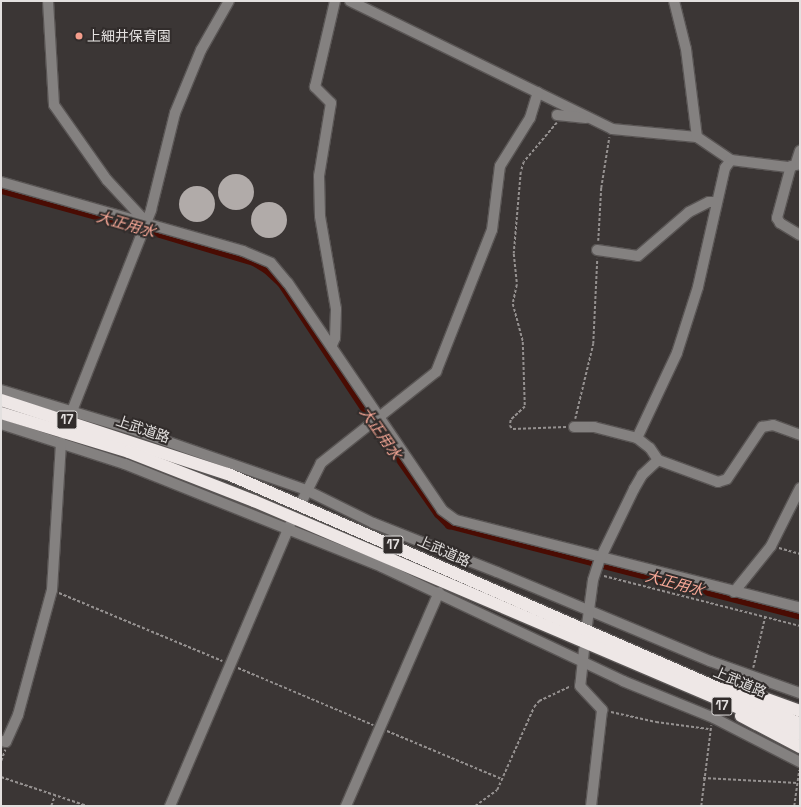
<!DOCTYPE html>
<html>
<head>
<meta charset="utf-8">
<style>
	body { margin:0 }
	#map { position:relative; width:801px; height:807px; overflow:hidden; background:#3b3635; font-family:"Space Grotesk","Noto Sans JP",sans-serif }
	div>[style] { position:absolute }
	.canal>* { height:8px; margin:-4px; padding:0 4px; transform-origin:4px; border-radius:4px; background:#4a0c03 }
	.building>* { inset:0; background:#b1aba9 }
	.round { border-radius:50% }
	.path>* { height:1.5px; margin-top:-0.75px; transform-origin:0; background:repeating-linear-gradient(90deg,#959190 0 3px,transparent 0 5px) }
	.roads { filter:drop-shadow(1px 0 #595554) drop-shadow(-1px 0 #595554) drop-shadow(0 1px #595554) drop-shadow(0 -1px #595554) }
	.minor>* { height:10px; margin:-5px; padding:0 5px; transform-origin:5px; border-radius:5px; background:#848180 }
	.highway>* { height:12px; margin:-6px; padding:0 6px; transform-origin:6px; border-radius:6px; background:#eee7e6 }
	.dots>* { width:11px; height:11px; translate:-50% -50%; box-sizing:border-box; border:2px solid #312c2b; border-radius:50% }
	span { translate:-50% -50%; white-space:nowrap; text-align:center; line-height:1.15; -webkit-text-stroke:4px #312c2b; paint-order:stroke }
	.shield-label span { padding:1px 3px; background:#312c2b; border:1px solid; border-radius:3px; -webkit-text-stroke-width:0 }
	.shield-label { font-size:13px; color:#e3e0df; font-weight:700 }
	.poi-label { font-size:14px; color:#e3e0df }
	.left { translate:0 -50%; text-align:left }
	.street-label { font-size:14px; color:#e3e0df }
	.water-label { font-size:15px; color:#f9a897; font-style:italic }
	.frame { position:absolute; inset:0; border:2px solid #e3e0df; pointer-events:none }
</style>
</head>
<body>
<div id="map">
	<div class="canal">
		<i style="left:1px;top:190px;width:137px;rotate:15.3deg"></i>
		<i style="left:133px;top:226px;width:126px;rotate:16.6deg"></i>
		<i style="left:254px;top:262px;width:15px;rotate:32deg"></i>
		<i style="left:267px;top:270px;width:19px;rotate:43deg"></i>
		<i style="left:281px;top:283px;width:159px;rotate:56.5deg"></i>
		<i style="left:369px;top:416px;width:120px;rotate:54.9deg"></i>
		<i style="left:438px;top:514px;width:16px;rotate:45deg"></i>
		<i style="left:449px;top:525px;width:363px;rotate:14.5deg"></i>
	</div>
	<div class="building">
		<i class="round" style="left:218px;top:174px;width:36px;height:36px"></i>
		<i class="round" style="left:179px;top:186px;width:36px;height:36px"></i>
		<i class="round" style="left:251px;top:202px;width:36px;height:36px"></i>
	</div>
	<div class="path">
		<i style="left:557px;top:123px;width:51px;rotate:130.2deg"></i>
		<i style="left:524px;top:162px;width:10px;rotate:107deg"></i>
		<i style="left:521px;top:172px;width:82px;rotate:94.9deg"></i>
		<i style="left:514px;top:254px;width:31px;rotate:84deg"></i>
		<i style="left:517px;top:285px;width:19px;rotate:102deg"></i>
		<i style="left:513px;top:304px;width:39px;rotate:75deg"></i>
		<i style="left:523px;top:342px;width:65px;rotate:88.2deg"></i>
		<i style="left:525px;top:407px;width:19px;rotate:137deg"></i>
		<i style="left:511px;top:420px;width:6px;rotate:99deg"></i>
		<i style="left:510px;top:426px;width:4px;rotate:45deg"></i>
		<i style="left:513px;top:429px;width:53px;rotate:-2.2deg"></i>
		<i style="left:598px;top:241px;width:53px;rotate:-86.8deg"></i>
		<i style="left:601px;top:188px;width:51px;rotate:-80.9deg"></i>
		<i style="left:575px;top:419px;width:77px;rotate:-76.5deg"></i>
		<i style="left:593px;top:344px;width:85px;rotate:-87.3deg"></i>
		<i style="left:779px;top:548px;width:22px;rotate:16deg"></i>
		<i style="left:604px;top:576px;width:202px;rotate:14.3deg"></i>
		<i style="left:59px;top:593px;width:177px;rotate:22.6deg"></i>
		<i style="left:238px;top:668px;width:147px;rotate:22.9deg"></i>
		<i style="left:753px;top:668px;width:52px;rotate:-76.8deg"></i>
		<i style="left:611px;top:712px;width:46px;rotate:12.5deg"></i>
		<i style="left:656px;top:722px;width:53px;rotate:7.5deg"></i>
		<i style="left:387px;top:731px;width:125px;rotate:22.7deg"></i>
		<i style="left:1px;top:761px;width:12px;rotate:-70deg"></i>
		<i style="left:1px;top:777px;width:91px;rotate:18.6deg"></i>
		<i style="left:703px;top:778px;width:94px;rotate:3deg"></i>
		<i style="left:51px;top:806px;width:12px;rotate:-70deg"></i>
		<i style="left:475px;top:806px;width:27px;rotate:-36deg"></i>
		<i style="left:497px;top:790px;width:91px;rotate:-66deg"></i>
		<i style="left:534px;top:707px;width:8px;rotate:-50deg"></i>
		<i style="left:539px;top:701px;width:35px;rotate:-25deg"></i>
		<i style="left:701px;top:806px;width:81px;rotate:-82.9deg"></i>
		<i style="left:794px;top:806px;width:36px;rotate:-82deg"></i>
	</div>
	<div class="roads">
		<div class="minor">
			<i style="left:48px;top:1px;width:104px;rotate:86.7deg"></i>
			<i style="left:54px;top:105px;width:92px;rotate:54.8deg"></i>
			<i style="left:107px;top:180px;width:57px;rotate:47.1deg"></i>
			<i style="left:350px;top:1px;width:292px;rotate:26deg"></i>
			<i style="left:612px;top:129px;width:85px;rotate:5.4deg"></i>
			<i style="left:697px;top:137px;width:41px;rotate:34.1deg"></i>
			<i style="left:731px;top:160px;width:57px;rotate:7deg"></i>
			<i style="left:788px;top:167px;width:12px;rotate:-14deg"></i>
			<i style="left:674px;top:1px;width:49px;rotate:76deg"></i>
			<i style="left:686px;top:49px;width:89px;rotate:82.9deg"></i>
			<i style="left:557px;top:115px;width:29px;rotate:6deg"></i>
			<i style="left:731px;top:160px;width:10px;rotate:127deg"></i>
			<i style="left:725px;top:168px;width:122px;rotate:102.8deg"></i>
			<i style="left:698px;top:287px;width:69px;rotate:107.7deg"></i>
			<i style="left:677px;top:353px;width:94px;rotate:115.2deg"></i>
			<i style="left:637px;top:438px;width:16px;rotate:38deg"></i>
			<i style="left:650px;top:448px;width:14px;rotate:56deg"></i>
			<i style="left:658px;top:460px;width:64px;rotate:20.1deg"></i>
			<i style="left:718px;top:482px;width:9px;rotate:-18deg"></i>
			<i style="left:727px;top:479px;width:63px;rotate:-56.1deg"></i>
			<i style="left:762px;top:427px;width:11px;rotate:-10deg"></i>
			<i style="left:773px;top:425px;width:29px;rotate:20deg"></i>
			<i style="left:796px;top:163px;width:13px;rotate:-72deg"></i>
			<i style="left:791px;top:166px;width:54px;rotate:105.1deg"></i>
			<i style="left:777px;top:218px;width:6px;rotate:59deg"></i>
			<i style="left:780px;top:223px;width:23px;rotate:31deg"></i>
			<i style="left:1px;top:182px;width:252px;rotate:15.9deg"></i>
			<i style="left:243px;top:251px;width:30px;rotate:23deg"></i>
			<i style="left:271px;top:263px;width:26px;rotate:50deg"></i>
			<i style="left:288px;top:283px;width:274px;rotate:55.8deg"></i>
			<i style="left:442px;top:510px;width:17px;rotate:36deg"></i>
			<i style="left:456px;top:520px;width:355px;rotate:14.3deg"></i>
			<i style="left:597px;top:250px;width:41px;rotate:8.3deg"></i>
			<i style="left:638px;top:256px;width:67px;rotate:-40.8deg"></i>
			<i style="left:689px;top:212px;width:22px;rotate:-27deg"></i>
			<i style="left:709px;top:202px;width:8px"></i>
			<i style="left:332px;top:345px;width:8px;rotate:-67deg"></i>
			<i style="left:335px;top:338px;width:29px;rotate:-88deg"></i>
			<i style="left:336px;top:309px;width:94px;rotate:-99.8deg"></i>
			<i style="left:320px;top:216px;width:40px;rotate:-91.4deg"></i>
			<i style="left:319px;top:176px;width:74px;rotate:-80.7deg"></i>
			<i style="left:331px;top:103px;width:23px;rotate:-135deg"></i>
			<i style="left:315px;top:87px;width:88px;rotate:-76.9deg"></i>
			<i style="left:1px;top:390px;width:142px;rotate:16.8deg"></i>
			<i style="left:137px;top:431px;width:179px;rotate:19.2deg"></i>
			<i style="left:306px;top:490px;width:75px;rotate:26.2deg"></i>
			<i style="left:373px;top:523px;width:133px;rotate:21.6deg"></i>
			<i style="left:497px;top:572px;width:231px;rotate:22.7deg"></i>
			<i style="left:710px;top:661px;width:96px;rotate:19.6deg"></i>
			<i style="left:72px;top:411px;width:216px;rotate:-68.5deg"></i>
			<i style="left:151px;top:210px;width:100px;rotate:-76.1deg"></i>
			<i style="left:175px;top:113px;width:68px;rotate:-67.6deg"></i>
			<i style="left:201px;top:50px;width:56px;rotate:-60.3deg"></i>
			<i style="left:1px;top:424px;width:130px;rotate:17.9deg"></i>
			<i style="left:125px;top:464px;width:277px;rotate:21.8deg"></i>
			<i style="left:382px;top:567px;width:267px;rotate:25.3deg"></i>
			<i style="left:623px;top:681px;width:98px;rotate:22.1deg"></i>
			<i style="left:714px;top:718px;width:97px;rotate:27.1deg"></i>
			<i style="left:574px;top:427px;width:20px"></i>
			<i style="left:594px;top:427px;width:44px;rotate:14.3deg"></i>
			<i style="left:302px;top:501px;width:42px;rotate:-63.4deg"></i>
			<i style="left:321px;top:463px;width:147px;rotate:-38.4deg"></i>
			<i style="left:436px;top:372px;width:153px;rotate:-68.5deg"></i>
			<i style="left:492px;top:230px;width:64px;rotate:-82.9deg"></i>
			<i style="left:500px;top:166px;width:57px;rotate:-58deg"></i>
			<i style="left:530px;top:118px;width:27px;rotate:-73deg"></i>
			<i style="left:734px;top:592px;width:59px;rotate:-51.2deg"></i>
			<i style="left:771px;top:546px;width:65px;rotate:-63.4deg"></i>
			<i style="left:587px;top:625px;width:45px;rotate:-82.4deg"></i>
			<i style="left:593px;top:580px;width:22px;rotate:-72deg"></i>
			<i style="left:600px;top:559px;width:78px;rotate:-64.1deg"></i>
			<i style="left:634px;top:489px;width:16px;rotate:-60deg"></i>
			<i style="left:642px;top:475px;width:22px;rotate:-43deg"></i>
			<i style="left:584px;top:650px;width:36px;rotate:96deg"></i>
			<i style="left:580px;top:686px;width:33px;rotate:47deg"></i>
			<i style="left:602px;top:710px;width:97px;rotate:96.5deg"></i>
			<i style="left:1px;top:741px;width:5px;rotate:11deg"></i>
			<i style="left:6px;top:742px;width:30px;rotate:-66deg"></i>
			<i style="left:18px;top:715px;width:130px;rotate:-74.8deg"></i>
			<i style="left:52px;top:590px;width:148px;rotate:-86.5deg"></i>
			<i style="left:170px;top:806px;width:306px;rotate:-66.9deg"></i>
			<i style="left:346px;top:806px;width:233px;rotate:-66.5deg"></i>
		</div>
		<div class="highway">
			<i style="left:1px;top:400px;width:239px;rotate:18.1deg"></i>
			<i style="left:228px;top:474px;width:624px;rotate:23.61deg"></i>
			<i style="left:1px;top:413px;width:134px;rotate:16.9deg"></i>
			<i style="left:129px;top:452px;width:134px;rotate:21.4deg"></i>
			<i style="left:254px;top:501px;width:594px;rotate:23.11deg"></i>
			<i style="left:728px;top:685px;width:77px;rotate:19.9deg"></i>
			<i style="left:741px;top:716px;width:67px;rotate:27.7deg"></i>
		</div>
	</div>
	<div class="dots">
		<i style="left:79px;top:36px;background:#f49d8b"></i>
	</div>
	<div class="shield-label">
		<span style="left:67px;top:420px">17</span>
		<span style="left:393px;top:545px">17</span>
		<span style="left:722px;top:706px">17</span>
	</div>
	<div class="poi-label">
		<span class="left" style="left:87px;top:36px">上細井保育園</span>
	</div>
	<div class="street-label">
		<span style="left:143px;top:429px;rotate:19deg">上武道路</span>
		<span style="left:444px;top:551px;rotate:24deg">上武道路</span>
		<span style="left:740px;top:682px;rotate:23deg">上武道路</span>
	</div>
	<div class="water-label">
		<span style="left:126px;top:224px;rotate:16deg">大正用水</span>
		<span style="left:381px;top:433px;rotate:55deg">大正用水</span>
		<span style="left:675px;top:583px;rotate:15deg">大正用水</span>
	</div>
	<div class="frame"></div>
</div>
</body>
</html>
